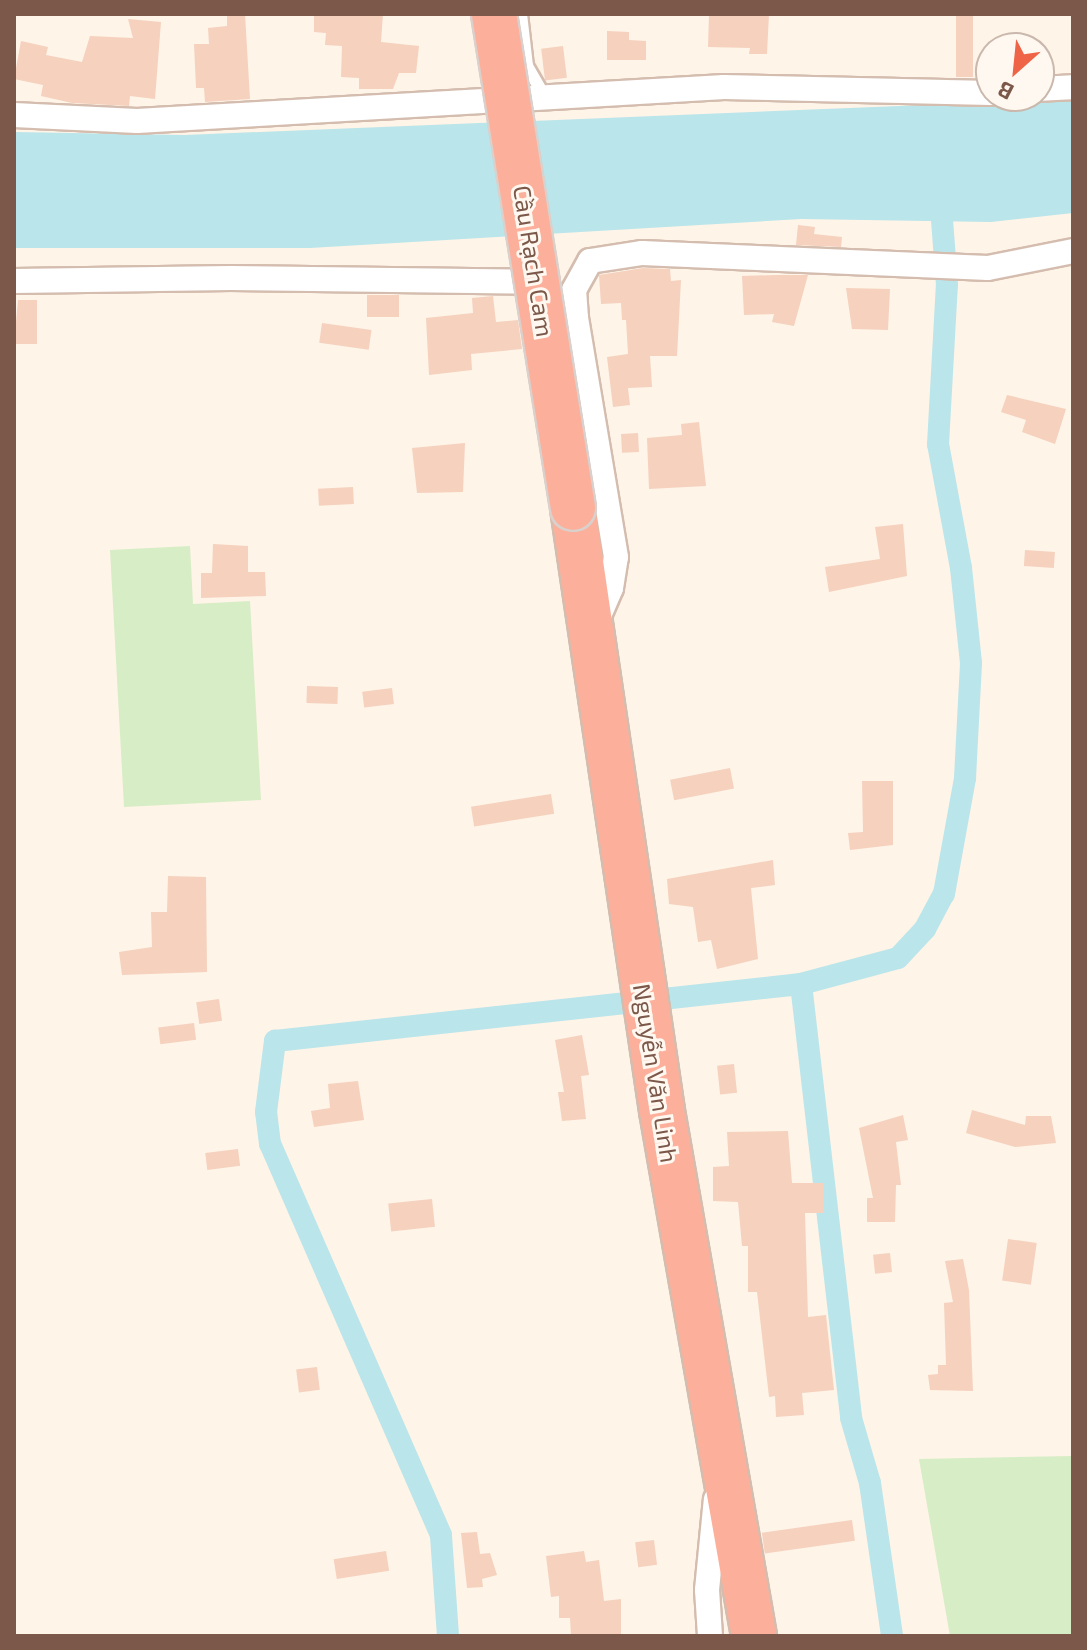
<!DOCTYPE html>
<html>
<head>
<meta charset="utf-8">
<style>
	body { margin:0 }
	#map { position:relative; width:1087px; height:1650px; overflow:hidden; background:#fef4e8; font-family:"Exo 2",sans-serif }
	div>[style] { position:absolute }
	.green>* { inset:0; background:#d7edc5 }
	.water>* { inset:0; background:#bae5ea }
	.canal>* { height:22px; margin:-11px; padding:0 11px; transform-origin:11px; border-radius:11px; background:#bae5ea }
	.building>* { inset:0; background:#f5d1be; transform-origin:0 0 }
	.roads { filter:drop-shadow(2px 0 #d4bdaf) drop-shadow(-2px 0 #d4bdaf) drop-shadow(0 2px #d4bdaf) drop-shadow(0 -2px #d4bdaf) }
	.lane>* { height:12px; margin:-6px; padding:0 6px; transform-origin:6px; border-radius:6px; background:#fff }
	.street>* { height:24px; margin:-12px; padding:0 12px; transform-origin:12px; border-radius:12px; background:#fff }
	.highway>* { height:44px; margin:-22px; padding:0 22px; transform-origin:22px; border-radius:22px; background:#fcb09b }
	.bridges { filter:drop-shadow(2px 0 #dad0cc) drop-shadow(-2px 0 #dad0cc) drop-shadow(0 2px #dad0cc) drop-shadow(0 -2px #dad0cc) }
	.highway-bridge>* { height:44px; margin:-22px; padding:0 22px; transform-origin:22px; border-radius:22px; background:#fcb09b }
	span { translate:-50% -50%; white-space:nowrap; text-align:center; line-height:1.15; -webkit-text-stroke:6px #fff8f0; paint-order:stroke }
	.street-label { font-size:24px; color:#7b5849 }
	.frame { position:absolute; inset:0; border:16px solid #7b5849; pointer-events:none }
	.north { position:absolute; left:975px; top:32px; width:80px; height:80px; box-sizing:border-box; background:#fff8f0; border:2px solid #cab8ad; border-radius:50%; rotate:207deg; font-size:22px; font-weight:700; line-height:32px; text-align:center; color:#7b5849 }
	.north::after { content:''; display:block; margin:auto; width:28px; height:36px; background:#ef6346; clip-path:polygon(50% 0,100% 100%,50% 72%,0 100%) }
</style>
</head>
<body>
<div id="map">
	<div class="green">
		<i style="clip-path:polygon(190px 546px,193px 604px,250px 601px,261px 800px,124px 807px,110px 550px)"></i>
		<i style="clip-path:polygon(1073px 1456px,1073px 1636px,950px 1636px,919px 1459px)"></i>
	</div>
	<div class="water">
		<i style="clip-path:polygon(1073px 99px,1073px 213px,991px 222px,801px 219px,310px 248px,14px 248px,14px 132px,185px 135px)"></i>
	</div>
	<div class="canal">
		<i style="left:801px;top:984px;width:437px;rotate:83.4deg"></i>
		<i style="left:851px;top:1418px;width:68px;rotate:73.7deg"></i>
		<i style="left:870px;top:1483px;width:155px;rotate:81.8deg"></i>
		<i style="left:448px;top:1636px;width:101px;rotate:-94deg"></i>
		<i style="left:441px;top:1535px;width:427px;rotate:-113.6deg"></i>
		<i style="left:270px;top:1144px;width:32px;rotate:-97deg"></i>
		<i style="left:266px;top:1112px;width:72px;rotate:-82.8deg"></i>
		<i style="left:275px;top:1041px;width:529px;rotate:-6.18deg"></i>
		<i style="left:801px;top:984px;width:100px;rotate:-15deg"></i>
		<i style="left:898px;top:958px;width:40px;rotate:-47deg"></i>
		<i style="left:925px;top:929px;width:40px;rotate:-62deg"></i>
		<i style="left:944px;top:894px;width:118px;rotate:-79.7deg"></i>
		<i style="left:965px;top:778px;width:115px;rotate:-87deg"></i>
		<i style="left:971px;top:663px;width:96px;rotate:-96deg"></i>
		<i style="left:961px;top:568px;width:126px;rotate:-100.5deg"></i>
		<i style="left:938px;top:444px;width:159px;rotate:-86.8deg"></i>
		<i style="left:947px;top:285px;width:92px;rotate:-94.4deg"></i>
	</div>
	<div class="building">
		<i style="clip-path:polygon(227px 14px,245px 14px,250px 99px,205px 102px,204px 88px,196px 88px,194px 44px,209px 44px,208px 28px,227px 26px)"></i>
		<i style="clip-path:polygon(314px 14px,383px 14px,381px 42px,419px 46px,416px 73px,399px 73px,393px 89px,359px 89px,359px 78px,341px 77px,342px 46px,325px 45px,326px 33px,314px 32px)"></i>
		<i style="clip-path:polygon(709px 14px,769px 14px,767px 54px,749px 54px,750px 48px,708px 47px)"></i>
		<i style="left:956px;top:14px;width:17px;height:63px"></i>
		<i style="clip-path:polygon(128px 19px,161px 22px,155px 99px,130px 96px,129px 106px,72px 103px,41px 96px,43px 85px,14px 79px,21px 41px,48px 47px,46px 55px,82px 62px,90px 36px,133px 38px)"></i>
		<i style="clip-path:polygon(607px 31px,629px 32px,629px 40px,646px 41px,646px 60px,607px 60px)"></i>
		<i style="left:563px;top:46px;width:32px;height:22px;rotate:83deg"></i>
		<i style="clip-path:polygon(798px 225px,815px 227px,814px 234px,842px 237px,841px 247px,796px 245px)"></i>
		<i style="clip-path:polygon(643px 268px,670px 269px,671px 281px,681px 280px,677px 356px,650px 356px,652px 387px,628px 388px,630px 405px,613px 407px,607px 357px,628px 354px,626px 320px,622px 320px,621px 303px,601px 304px,599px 275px)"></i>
		<i style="clip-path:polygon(777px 275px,808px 275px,794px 326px,772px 322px,774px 314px,744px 315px,742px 276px)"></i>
		<i style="clip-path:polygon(846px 288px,890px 289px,888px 330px,852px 329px)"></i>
		<i style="left:367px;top:295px;width:32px;height:22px"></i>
		<i style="clip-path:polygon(493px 296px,496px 322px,518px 320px,522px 349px,471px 354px,472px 370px,429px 375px,426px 318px,473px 313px,472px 298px)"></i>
		<i style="clip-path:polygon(18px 300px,37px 300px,37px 344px,14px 344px)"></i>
		<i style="left:322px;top:323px;width:50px;height:20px;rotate:8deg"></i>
		<i style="clip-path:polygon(1007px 395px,1066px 409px,1055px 444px,1022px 432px,1026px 420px,1001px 412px)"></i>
		<i style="clip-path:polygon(699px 422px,706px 486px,649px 489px,647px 438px,682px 435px,681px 424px)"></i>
		<i style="left:638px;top:433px;width:19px;height:17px;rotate:87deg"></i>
		<i style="clip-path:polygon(465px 443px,463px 492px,417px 493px,412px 448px)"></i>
		<i style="left:353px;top:487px;width:17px;height:35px;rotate:87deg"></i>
		<i style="clip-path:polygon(903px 524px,907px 576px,829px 592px,825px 567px,880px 559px,875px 527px)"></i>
		<i style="clip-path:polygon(213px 544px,248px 546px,248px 572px,265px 572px,266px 596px,201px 598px,201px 573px,212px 573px)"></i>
		<i style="left:1025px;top:550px;width:30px;height:16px;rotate:4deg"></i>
		<i style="left:307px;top:686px;width:31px;height:17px;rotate:2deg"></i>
		<i style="left:392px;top:688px;width:16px;height:30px;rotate:83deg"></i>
		<i style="left:730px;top:768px;width:21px;height:61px;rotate:79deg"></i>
		<i style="clip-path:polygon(862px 781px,893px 781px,893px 845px,850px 850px,848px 833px,863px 832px)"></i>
		<i style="left:551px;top:794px;width:20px;height:81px;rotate:81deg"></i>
		<i style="clip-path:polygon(773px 860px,775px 885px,751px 888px,758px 959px,717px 969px,711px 940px,698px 942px,693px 907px,669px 904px,667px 879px)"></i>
		<i style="clip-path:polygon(168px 876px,206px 877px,207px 972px,122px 975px,119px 952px,152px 947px,151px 912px,167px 912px)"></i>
		<i style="left:219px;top:999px;width:22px;height:23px;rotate:82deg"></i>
		<i style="left:194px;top:1023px;width:17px;height:36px;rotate:83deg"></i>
		<i style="clip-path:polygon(582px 1035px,589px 1075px,581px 1076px,586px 1119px,562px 1121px,558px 1092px,564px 1092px,555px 1040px)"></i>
		<i style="left:734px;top:1064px;width:29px;height:17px;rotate:84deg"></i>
		<i style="clip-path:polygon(358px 1081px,364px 1120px,314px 1127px,311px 1111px,330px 1108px,328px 1084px)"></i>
		<i style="clip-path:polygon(972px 1110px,1025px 1125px,1026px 1116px,1051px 1116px,1056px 1143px,1015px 1147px,966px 1133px)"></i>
		<i style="clip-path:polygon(903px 1115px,908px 1140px,896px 1142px,901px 1185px,896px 1185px,895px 1222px,867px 1222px,867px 1198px,873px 1198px,859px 1128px)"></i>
		<i style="clip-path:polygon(788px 1131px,792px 1183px,824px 1183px,824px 1213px,805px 1213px,808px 1317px,826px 1315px,834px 1390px,802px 1393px,804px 1415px,776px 1417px,775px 1396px,769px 1397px,757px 1292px,748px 1292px,748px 1246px,742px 1246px,738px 1202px,713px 1201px,713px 1167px,729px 1166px,727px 1132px)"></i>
		<i style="left:238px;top:1149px;width:17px;height:33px;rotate:83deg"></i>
		<i style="left:432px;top:1199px;width:28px;height:44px;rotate:84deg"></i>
		<i style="left:1008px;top:1239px;width:29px;height:42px;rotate:8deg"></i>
		<i style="left:890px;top:1253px;width:19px;height:17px;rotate:84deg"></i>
		<i style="clip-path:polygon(963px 1259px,969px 1290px,973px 1391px,930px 1390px,928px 1375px,938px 1374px,938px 1365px,946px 1365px,944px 1303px,953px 1302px,945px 1261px)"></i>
		<i style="left:317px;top:1367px;width:23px;height:21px;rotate:83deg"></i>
		<i style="left:852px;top:1520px;width:21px;height:91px;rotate:82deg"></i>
		<i style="clip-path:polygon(477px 1532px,480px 1554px,490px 1553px,497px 1575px,482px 1579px,483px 1587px,467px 1588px,461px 1533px)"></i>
		<i style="left:654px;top:1540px;width:25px;height:19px;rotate:83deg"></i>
		<i style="left:386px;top:1551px;width:20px;height:53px;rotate:81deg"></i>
		<i style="clip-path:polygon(584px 1551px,586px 1562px,599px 1560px,604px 1601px,621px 1599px,621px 1636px,571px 1636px,570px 1618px,559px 1618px,559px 1596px,551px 1597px,546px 1556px)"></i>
	</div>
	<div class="roads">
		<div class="lane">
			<i style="left:521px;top:14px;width:52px;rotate:83.4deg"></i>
			<i style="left:527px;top:66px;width:34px;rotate:60deg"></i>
		</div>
		<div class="street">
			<i style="left:1039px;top:89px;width:34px;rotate:-3deg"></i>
			<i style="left:14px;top:115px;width:123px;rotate:2.8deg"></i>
			<i style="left:137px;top:121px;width:588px;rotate:-3.31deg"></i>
			<i style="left:724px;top:87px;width:267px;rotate:1.3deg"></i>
			<i style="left:14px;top:281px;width:217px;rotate:-0.8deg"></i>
			<i style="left:231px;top:278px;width:316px;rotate:0.7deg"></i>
			<i style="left:595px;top:625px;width:40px;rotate:-66.6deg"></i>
			<i style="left:611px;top:588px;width:31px;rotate:-81deg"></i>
			<i style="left:616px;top:557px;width:242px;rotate:-99.5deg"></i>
			<i style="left:576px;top:318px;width:28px;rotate:-94deg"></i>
			<i style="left:574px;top:290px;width:33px;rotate:-61deg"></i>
			<i style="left:590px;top:261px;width:53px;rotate:-8.7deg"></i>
			<i style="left:642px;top:253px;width:346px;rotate:2.5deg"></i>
			<i style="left:988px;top:268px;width:87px;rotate:-11.3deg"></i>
			<i style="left:710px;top:1636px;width:46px;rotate:-93.7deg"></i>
			<i style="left:707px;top:1590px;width:91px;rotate:-84.4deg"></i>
		</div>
		<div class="highway">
			<i style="left:573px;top:508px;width:610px;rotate:81.6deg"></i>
			<i style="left:662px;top:1111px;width:533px;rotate:80.06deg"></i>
		</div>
	</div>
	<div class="bridges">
		<div class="highway-bridge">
			<i style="left:494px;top:14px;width:500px;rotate:80.91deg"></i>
		</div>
	</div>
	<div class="street-label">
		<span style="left:534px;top:261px;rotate:81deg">Cầu Rạch Cam</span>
		<span style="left:656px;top:1073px;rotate:81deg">Nguyễn Văn Linh</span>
	</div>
	<div class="frame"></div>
	<div class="north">B</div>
</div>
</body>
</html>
